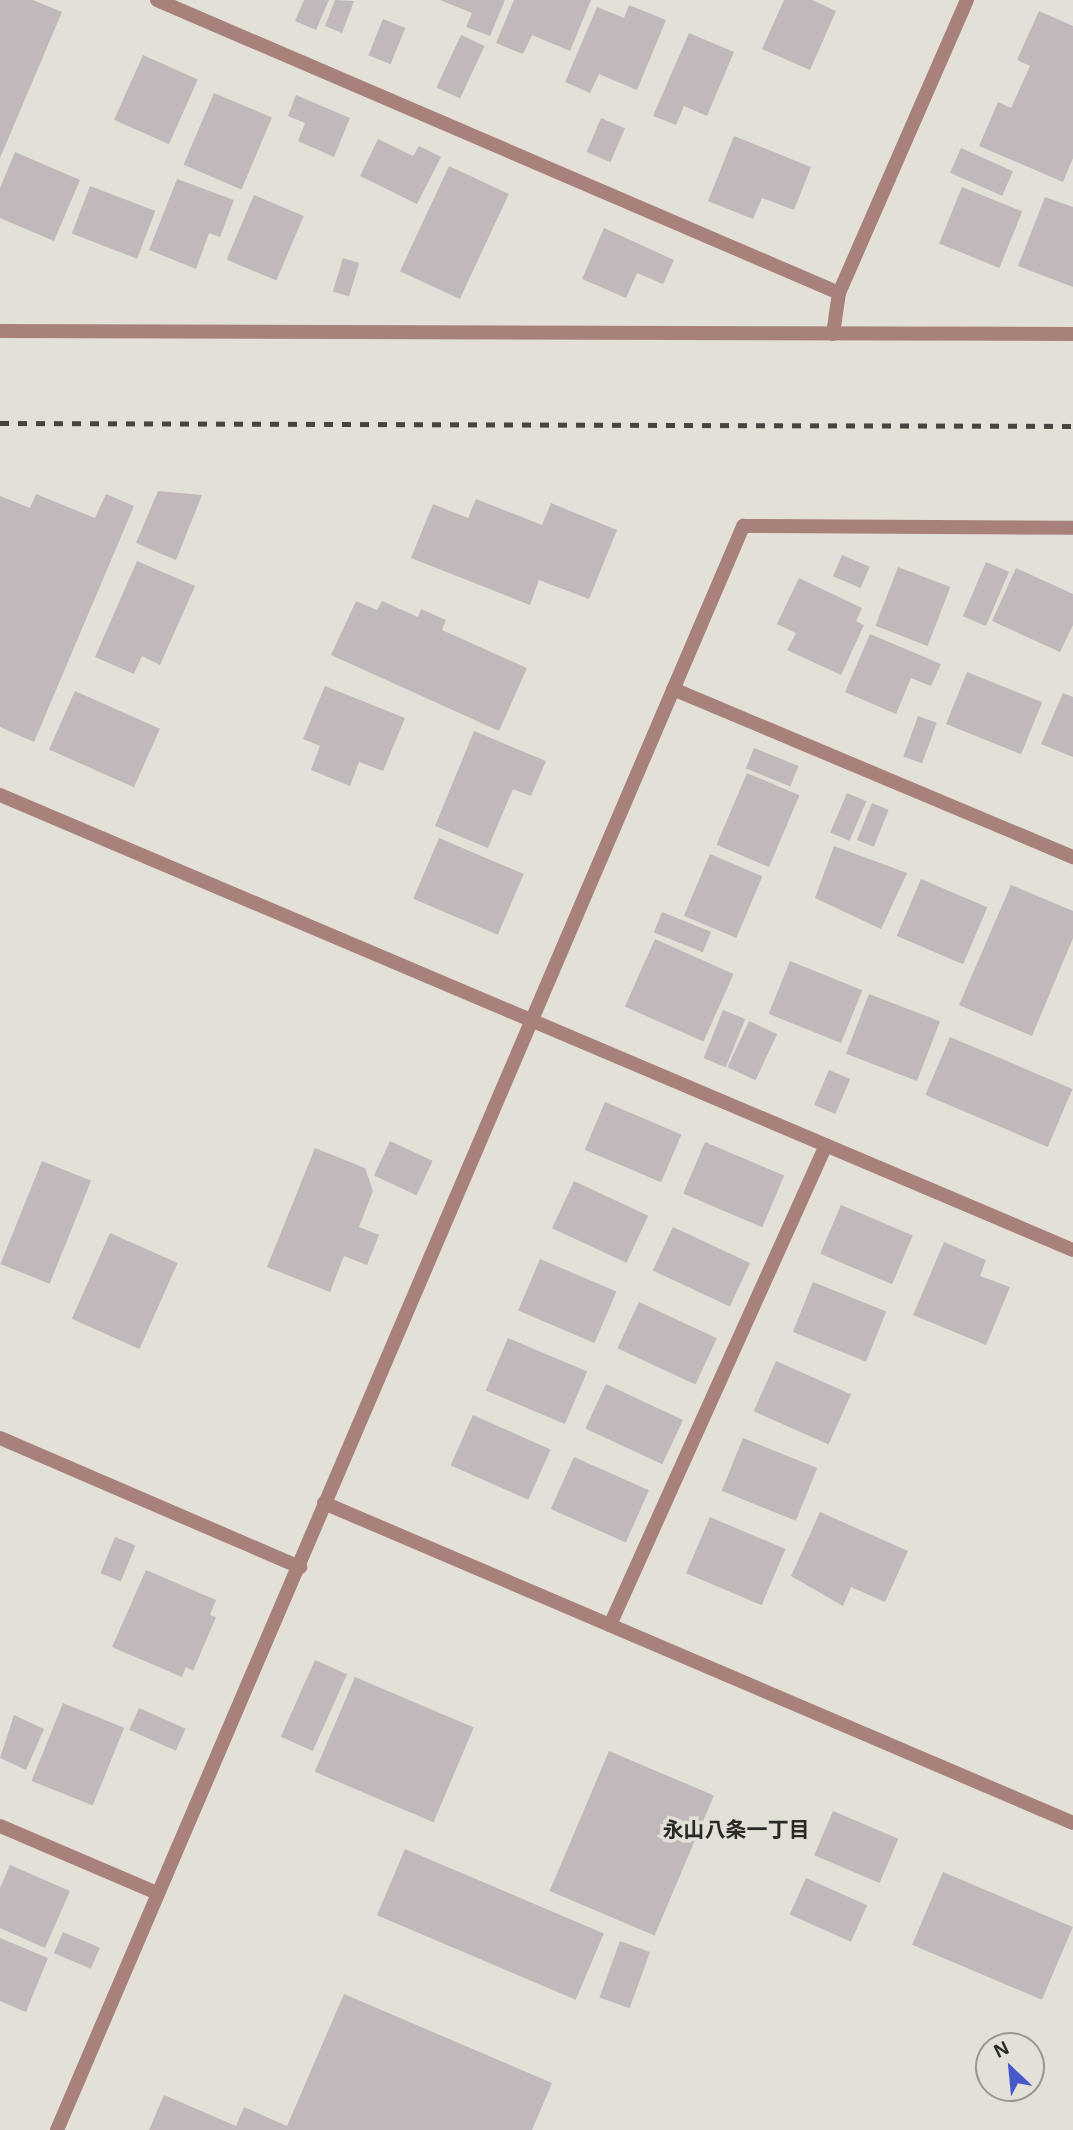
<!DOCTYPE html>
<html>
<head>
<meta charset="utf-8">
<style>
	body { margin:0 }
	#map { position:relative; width:1073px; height:2130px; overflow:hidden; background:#e3e0d8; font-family:Helvetica,"Noto Sans JP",sans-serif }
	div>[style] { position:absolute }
	.building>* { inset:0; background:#c0b8bb; transform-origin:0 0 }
	.lane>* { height:14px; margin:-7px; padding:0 7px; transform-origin:7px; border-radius:7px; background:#a9817b }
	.street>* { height:14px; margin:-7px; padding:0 7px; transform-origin:7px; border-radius:7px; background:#a9817b }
	.rail>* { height:5px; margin-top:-2.5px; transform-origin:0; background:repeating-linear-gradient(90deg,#464440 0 9px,transparent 0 18px) }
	span { translate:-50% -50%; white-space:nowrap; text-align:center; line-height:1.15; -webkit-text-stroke:7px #e3e0d8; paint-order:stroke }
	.neighbourhood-label { font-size:21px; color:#2a2926; font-weight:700 }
	.north { position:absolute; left:975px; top:2032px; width:70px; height:70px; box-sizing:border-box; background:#e3e0d8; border:2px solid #999791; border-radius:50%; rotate:334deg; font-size:19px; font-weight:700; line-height:28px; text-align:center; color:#2a2926 }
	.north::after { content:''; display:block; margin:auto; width:24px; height:32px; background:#4757cc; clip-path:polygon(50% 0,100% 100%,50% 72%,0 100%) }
</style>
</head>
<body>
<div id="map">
	<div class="building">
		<i style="clip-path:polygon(0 0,33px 0,62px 12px,0 158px)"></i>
		<i style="clip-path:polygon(304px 0,329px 0,316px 30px,295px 21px)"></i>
		<i style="clip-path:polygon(335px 0,354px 1px,342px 33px,325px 26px)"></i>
		<i style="clip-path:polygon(440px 0,505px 0,490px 36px,466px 27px,472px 13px)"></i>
		<i style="clip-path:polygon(514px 0,591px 0,570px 51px,532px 35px,523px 54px,496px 43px)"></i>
		<i style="clip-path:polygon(784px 0,812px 0,836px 11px,810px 70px,762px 49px)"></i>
		<i style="clip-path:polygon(629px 5px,666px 20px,637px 90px,599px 74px,590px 93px,565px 82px,597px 7px,624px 18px)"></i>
		<i style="clip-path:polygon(1039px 11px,1073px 26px,1073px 158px,1063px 182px,979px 146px,998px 102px,1011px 108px,1030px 66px,1017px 60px)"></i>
		<i style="left:383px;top:19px;width:24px;height:39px;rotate:22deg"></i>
		<i style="clip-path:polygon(689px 33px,734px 52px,707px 116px,684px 106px,676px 125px,653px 116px)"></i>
		<i style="left:461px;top:35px;width:26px;height:58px;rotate:25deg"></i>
		<i style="left:143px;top:55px;width:60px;height:71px;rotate:24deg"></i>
		<i style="left:214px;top:93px;width:63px;height:78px;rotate:23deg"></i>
		<i style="clip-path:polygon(296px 95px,350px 118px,334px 157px,298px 141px,305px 123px,288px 116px)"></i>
		<i style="left:601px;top:118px;width:26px;height:37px;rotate:23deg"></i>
		<i style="clip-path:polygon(734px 136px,811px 167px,794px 210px,762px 198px,753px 219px,708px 201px)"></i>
		<i style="clip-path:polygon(378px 139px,413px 156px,419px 146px,441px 157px,417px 204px,360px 176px)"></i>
		<i style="left:961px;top:148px;width:57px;height:27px;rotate:24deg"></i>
		<i style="clip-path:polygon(15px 152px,80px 180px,54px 241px,0 218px,0 188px)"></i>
		<i style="left:449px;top:166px;width:66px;height:116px;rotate:25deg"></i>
		<i style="clip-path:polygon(177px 179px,234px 200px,220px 237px,209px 233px,196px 269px,149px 250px)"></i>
		<i style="left:90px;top:186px;width:70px;height:51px;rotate:21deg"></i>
		<i style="left:962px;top:187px;width:65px;height:61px;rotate:22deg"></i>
		<i style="left:254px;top:195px;width:54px;height:70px;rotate:23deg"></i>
		<i style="clip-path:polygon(1045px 197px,1073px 207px,1073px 287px,1018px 266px)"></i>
		<i style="clip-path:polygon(604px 228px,674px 260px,663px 284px,637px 273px,626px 298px,582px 279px)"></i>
		<i style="left:343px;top:258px;width:17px;height:35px;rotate:17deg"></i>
		<i style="clip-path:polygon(158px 491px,202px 495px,176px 560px,136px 543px)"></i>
		<i style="clip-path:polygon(36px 494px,95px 518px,106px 494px,134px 506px,34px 742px,0 727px,0 496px,30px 508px)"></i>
		<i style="clip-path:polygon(476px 499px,542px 525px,551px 503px,617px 530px,589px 599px,539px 580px,530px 605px,411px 558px,433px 504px,468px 518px)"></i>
		<i style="left:842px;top:555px;width:30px;height:23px;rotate:23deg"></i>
		<i style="clip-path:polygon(137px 561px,195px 586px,160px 665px,142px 656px,134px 674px,95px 657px)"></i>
		<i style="left:986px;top:562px;width:25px;height:59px;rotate:23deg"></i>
		<i style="left:898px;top:567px;width:56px;height:63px;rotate:21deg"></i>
		<i style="clip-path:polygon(1016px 568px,1073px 594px,1073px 625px,1060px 652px,992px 621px)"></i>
		<i style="clip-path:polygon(799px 578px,862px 608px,856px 621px,864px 625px,841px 675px,787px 650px,796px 633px,777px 624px)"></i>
		<i style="clip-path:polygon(356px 601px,377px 610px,382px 601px,418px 617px,421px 609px,446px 620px,442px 630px,527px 668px,499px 731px,331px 655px)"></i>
		<i style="clip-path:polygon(870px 634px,941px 664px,931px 686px,911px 678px,896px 714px,845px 692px)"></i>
		<i style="left:967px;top:672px;width:81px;height:56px;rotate:22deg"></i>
		<i style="clip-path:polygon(325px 686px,405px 718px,383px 771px,359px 762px,350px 786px,311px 770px,320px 746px,303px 739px)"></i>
		<i style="left:75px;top:691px;width:93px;height:64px;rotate:24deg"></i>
		<i style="clip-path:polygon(1063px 693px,1073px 697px,1073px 757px,1041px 744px)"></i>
		<i style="left:918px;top:716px;width:20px;height:43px;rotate:20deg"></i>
		<i style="clip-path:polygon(474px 731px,546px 761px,531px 796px,513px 789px,488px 848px,435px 826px)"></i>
		<i style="left:754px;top:748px;width:48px;height:22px;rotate:22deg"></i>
		<i style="left:747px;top:773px;width:57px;height:78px;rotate:23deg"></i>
		<i style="left:847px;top:793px;width:21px;height:43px;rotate:23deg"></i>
		<i style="left:872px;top:803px;width:18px;height:40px;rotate:22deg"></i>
		<i style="left:439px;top:838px;width:92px;height:66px;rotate:23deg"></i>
		<i style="clip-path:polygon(834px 846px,907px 873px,881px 929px,815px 898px)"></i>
		<i style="left:710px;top:854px;width:57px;height:67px;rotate:23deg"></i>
		<i style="left:921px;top:879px;width:72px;height:62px;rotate:23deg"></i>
		<i style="clip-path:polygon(1011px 885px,1073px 911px,1073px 938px,1032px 1036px,959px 1005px)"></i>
		<i style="left:662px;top:912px;width:53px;height:22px;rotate:22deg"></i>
		<i style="left:655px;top:939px;width:86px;height:74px;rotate:24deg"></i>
		<i style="left:790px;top:961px;width:78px;height:57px;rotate:22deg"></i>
		<i style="left:869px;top:994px;width:76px;height:64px;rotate:21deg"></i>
		<i style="left:723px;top:1010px;width:24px;height:52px;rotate:22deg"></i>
		<i style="left:749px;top:1021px;width:31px;height:51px;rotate:25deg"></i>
		<i style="left:950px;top:1037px;width:133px;height:63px;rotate:23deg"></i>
		<i style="left:829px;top:1070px;width:23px;height:38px;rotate:23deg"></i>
		<i style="left:605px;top:1102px;width:83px;height:52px;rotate:23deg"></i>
		<i style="left:390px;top:1141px;width:47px;height:38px;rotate:25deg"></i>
		<i style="left:705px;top:1142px;width:86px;height:56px;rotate:23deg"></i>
		<i style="clip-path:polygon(315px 1148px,365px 1168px,373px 1191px,359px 1227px,379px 1235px,367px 1265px,344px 1256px,330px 1292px,267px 1267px)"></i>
		<i style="left:42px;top:1161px;width:53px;height:111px;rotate:22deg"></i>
		<i style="left:574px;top:1181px;width:82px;height:52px;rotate:25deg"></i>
		<i style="left:841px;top:1205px;width:78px;height:53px;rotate:23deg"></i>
		<i style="left:673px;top:1227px;width:85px;height:48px;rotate:25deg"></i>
		<i style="left:110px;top:1233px;width:74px;height:94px;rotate:24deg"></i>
		<i style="clip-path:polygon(944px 1242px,986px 1260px,980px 1276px,1010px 1287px,986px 1345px,913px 1315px)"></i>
		<i style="left:540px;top:1259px;width:83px;height:56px;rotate:23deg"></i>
		<i style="left:813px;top:1282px;width:79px;height:54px;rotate:22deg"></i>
		<i style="left:639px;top:1302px;width:86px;height:51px;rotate:25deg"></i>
		<i style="left:508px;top:1338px;width:86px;height:57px;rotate:23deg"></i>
		<i style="left:776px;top:1361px;width:82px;height:55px;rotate:24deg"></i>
		<i style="left:606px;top:1384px;width:85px;height:49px;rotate:25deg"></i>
		<i style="left:473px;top:1415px;width:85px;height:55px;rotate:24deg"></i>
		<i style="left:743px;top:1438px;width:80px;height:57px;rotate:22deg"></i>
		<i style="left:574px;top:1457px;width:82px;height:57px;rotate:24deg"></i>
		<i style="clip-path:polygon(820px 1512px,908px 1551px,885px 1602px,851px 1587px,843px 1606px,791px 1576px)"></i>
		<i style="left:710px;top:1517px;width:82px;height:61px;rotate:23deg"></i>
		<i style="left:115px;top:1537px;width:22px;height:39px;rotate:22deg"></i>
		<i style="clip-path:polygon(146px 1570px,216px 1600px,210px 1615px,216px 1617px,193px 1671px,186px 1667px,182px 1677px,112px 1647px)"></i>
		<i style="left:315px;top:1660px;width:35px;height:84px;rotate:24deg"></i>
		<i style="left:355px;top:1677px;width:129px;height:103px;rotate:23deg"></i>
		<i style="left:63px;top:1703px;width:66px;height:84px;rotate:22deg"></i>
		<i style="left:139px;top:1708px;width:51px;height:24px;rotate:24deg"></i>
		<i style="clip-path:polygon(14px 1715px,44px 1729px,26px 1770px,0 1758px)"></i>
		<i style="left:609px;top:1751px;width:114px;height:152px;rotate:23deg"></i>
		<i style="left:833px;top:1811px;width:71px;height:48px;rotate:23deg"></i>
		<i style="left:405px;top:1849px;width:216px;height:72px;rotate:23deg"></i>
		<i style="clip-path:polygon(10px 1865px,70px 1891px,45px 1948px,0 1928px,0 1888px)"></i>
		<i style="left:943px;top:1872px;width:141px;height:79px;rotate:23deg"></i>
		<i style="left:806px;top:1878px;width:67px;height:40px;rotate:24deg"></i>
		<i style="left:63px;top:1932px;width:40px;height:23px;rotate:23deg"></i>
		<i style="clip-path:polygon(0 1938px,48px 1958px,26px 2012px,0 2001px)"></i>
		<i style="left:620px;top:1941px;width:32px;height:60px;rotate:20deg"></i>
		<i style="clip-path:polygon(344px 1994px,552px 2083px,532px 2130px,149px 2130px,164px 2095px,236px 2126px,244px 2107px,287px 2126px)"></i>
	</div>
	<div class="lane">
		<i style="left:610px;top:1625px;width:526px;rotate:-65.77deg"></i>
	</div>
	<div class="street">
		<i style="left:157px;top:0;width:742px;rotate:23.25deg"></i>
		<i style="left:0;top:331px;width:1073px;rotate:0.16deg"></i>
		<i style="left:833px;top:334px;width:41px;rotate:-81.7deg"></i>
		<i style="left:839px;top:293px;width:320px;rotate:-66.4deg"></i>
		<i style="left:673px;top:689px;width:434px;rotate:22.8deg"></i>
		<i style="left:0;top:795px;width:1165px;rotate:22.98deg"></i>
		<i style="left:0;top:1438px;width:327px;rotate:23.3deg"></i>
		<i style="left:324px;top:1503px;width:814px;rotate:23.13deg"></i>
		<i style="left:0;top:1826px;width:171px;rotate:23.1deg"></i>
		<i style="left:57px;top:2130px;width:1745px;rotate:-66.84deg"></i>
		<i style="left:743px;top:526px;width:330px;rotate:0.3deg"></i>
	</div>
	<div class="rail">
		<i style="left:0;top:423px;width:1073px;rotate:0.16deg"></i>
	</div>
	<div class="neighbourhood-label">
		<span style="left:736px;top:1830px">永山八条一丁目</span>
	</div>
	<div class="north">N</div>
</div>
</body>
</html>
